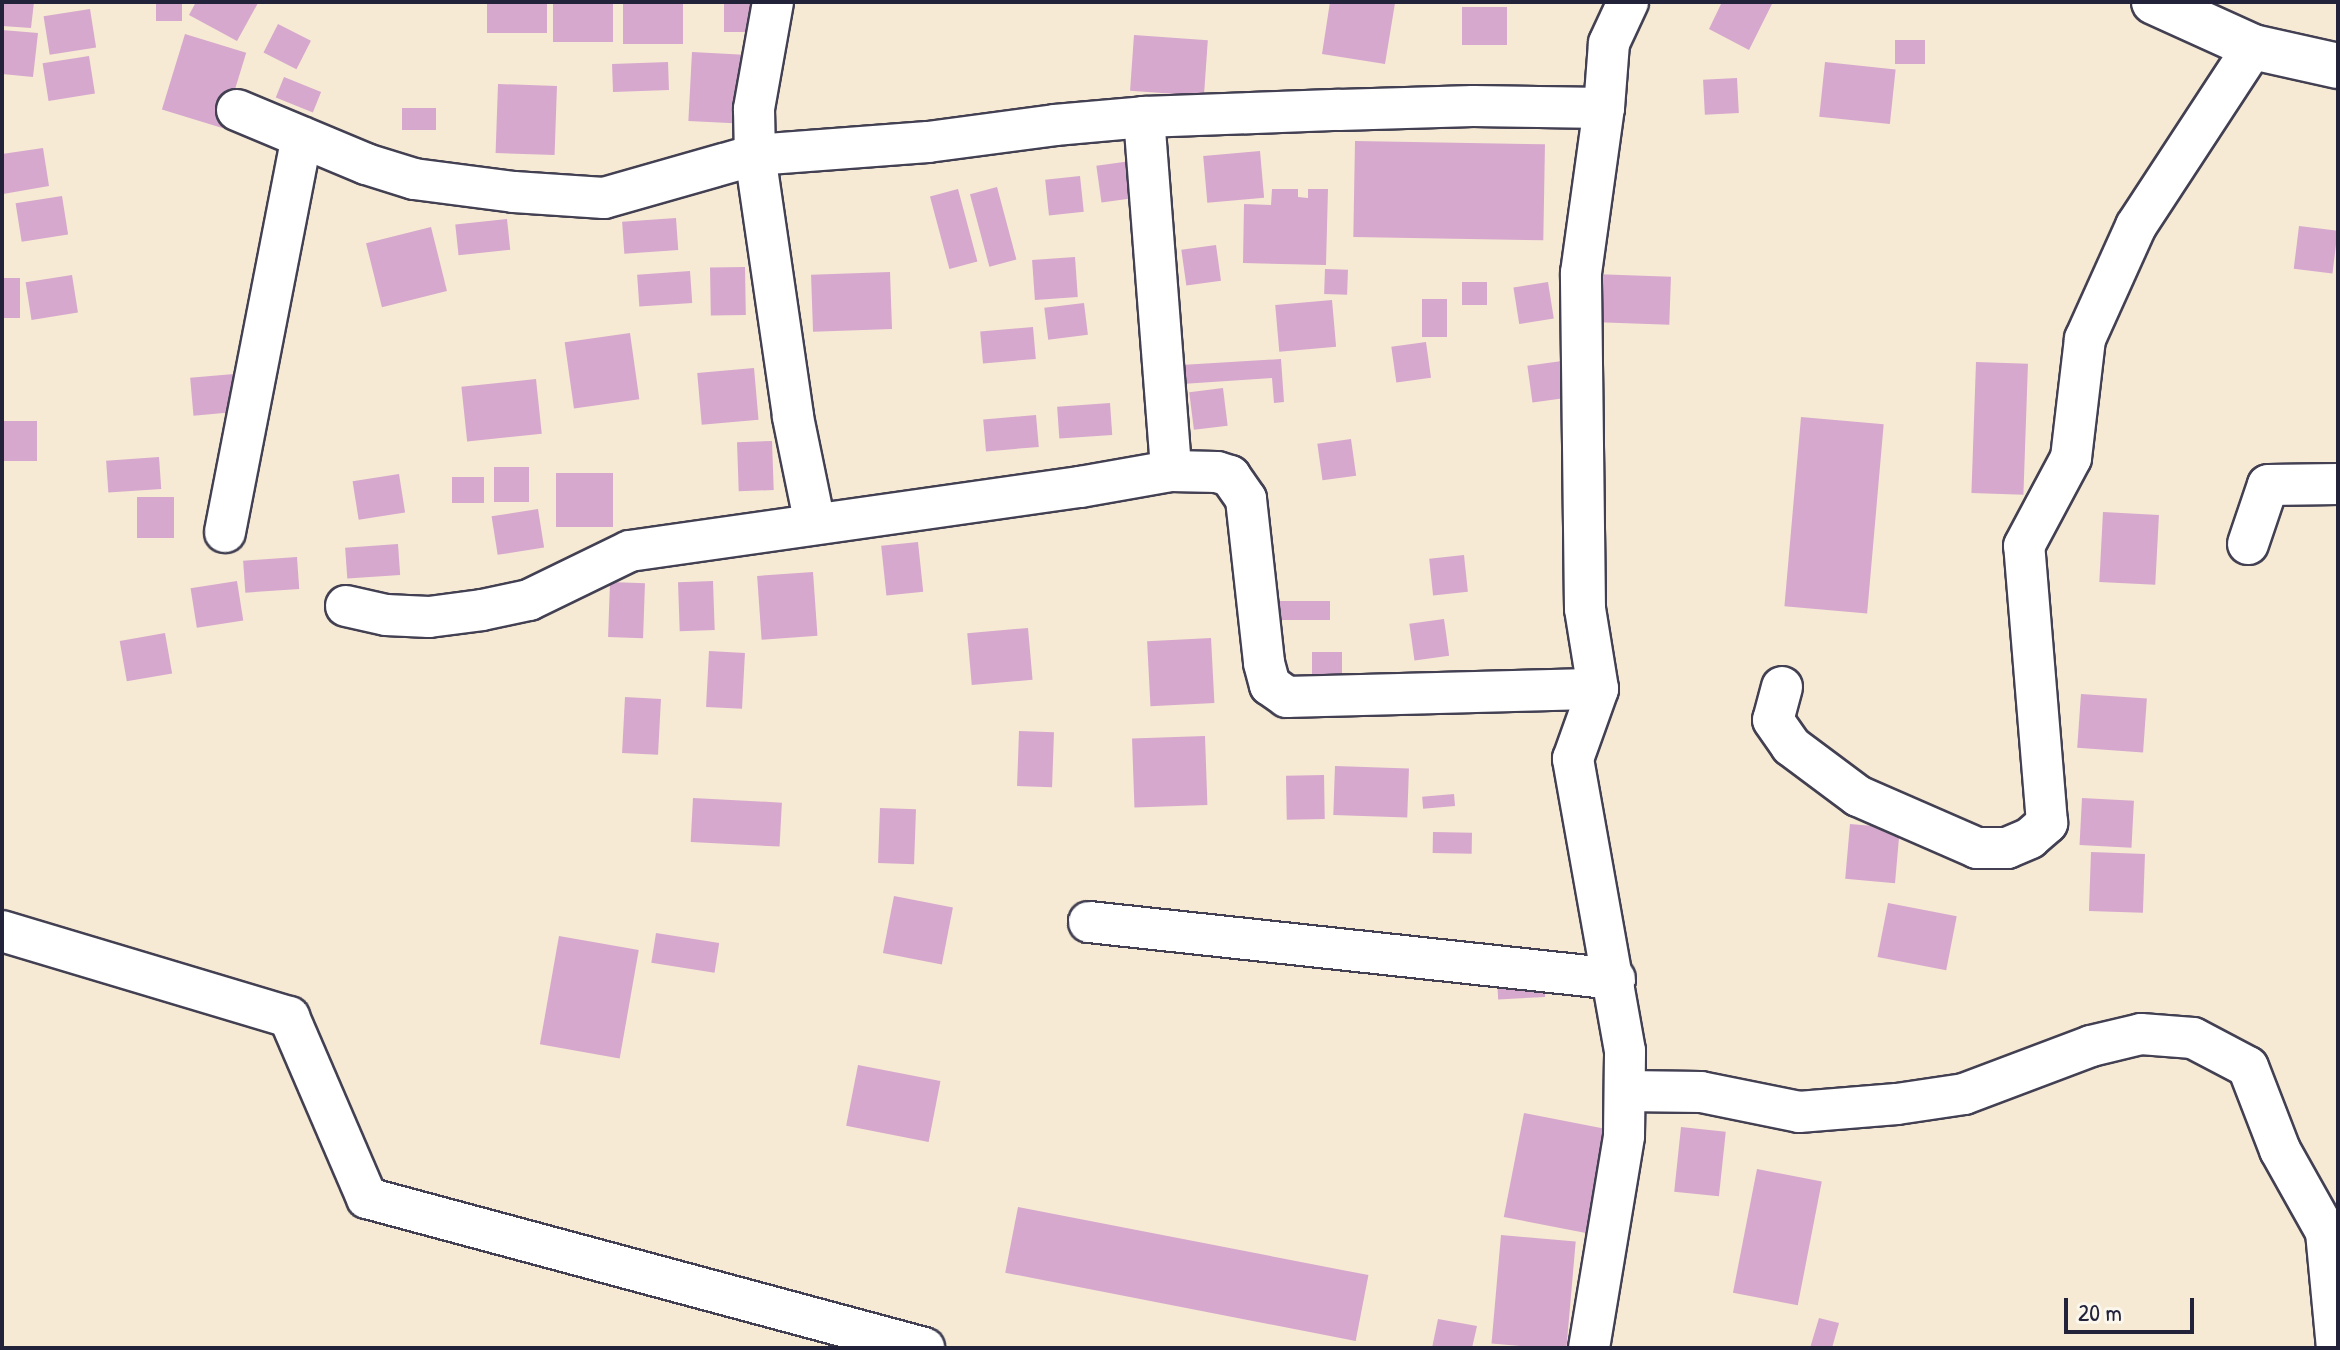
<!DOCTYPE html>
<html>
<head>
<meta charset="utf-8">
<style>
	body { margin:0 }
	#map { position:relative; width:2340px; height:1350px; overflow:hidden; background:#f6ead4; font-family:"Patrick Hand",sans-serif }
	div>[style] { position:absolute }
	.building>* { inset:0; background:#d6a8cd; transform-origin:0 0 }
	.roads { filter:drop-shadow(2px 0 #424052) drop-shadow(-2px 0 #424052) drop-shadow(0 2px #424052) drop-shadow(0 -2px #424052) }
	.street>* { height:40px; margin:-20px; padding:0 20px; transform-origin:20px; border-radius:20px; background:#fff }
	.secondary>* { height:44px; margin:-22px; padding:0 22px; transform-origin:22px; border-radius:22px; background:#fff }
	span { translate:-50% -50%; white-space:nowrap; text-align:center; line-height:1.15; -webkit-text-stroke:8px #fbf7ec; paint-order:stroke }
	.frame { position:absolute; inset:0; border:4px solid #22223b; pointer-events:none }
	.scale { position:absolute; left:2064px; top:1298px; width:130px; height:36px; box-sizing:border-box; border:4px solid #22223b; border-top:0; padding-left:10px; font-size:24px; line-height:28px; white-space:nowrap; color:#22223b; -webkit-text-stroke:6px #fbf7ec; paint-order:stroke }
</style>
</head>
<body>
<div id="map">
	<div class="building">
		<i style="clip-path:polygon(2px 2px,34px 2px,31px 28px,2px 26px)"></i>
		<i style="left:156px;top:2px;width:26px;height:19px"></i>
		<i style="clip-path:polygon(196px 2px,256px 2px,258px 3px,237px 41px,189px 15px)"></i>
		<i style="left:487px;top:2px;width:60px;height:31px"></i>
		<i style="left:553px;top:2px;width:60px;height:40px"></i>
		<i style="left:623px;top:2px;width:60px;height:42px"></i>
		<i style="left:724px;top:2px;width:37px;height:30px"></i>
		<i style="clip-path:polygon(1330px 2px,1395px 3px,1385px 64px,1322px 54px)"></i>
		<i style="clip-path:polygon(1722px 2px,1773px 2px,1749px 50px,1709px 29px)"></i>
		<i style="left:1462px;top:7px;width:45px;height:38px"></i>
		<i style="left:90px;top:9px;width:39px;height:47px;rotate:81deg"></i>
		<i style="left:278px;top:24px;width:37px;height:32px;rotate:27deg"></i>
		<i style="clip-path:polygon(2px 30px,38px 33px,33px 77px,2px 74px)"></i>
		<i style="left:185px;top:34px;width:64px;height:79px;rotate:17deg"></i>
		<i style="left:1134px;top:35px;width:74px;height:56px;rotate:4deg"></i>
		<i style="left:1925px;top:40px;width:24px;height:30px;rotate:90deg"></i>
		<i style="left:692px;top:52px;width:61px;height:69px;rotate:3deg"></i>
		<i style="left:89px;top:56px;width:38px;height:47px;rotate:81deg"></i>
		<i style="left:668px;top:62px;width:28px;height:56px;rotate:88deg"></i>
		<i style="left:1825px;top:62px;width:71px;height:55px;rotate:6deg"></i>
		<i style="left:284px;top:77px;width:40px;height:22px;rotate:22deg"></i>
		<i style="left:1737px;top:78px;width:35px;height:34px;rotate:87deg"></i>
		<i style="left:498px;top:84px;width:59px;height:69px;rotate:2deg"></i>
		<i style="left:402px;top:108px;width:34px;height:22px"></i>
		<i style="left:1355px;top:141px;width:190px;height:96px;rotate:1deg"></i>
		<i style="clip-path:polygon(43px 148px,49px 186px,3px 194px,2px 154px)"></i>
		<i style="left:1260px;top:151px;width:47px;height:57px;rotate:85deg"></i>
		<i style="left:1131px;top:161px;width:37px;height:35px;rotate:82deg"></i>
		<i style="left:1080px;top:176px;width:36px;height:35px;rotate:84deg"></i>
		<i style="left:997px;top:187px;width:75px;height:28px;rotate:75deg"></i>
		<i style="left:958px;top:189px;width:75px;height:29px;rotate:75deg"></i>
		<i style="clip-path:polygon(1272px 189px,1298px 189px,1298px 197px,1308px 198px,1308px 189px,1328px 189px,1326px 265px,1243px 263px,1244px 204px,1271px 205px)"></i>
		<i style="left:62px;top:196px;width:39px;height:47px;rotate:81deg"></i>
		<i style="left:676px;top:218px;width:32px;height:54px;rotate:86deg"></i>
		<i style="left:507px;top:219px;width:31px;height:52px;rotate:84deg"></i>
		<i style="left:2299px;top:226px;width:39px;height:43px;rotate:7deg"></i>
		<i style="left:431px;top:227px;width:66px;height:67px;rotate:76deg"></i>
		<i style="left:1216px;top:245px;width:36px;height:35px;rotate:82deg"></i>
		<i style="left:1075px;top:257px;width:40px;height:43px;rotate:86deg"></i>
		<i style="left:745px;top:267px;width:48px;height:35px;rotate:89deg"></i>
		<i style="left:1325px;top:269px;width:23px;height:25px;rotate:2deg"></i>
		<i style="left:690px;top:271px;width:32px;height:53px;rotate:86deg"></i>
		<i style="left:890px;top:272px;width:57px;height:79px;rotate:88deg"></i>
		<i style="left:1593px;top:274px;width:78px;height:48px;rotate:2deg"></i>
		<i style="left:72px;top:275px;width:38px;height:47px;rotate:81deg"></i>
		<i style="left:2px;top:278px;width:18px;height:40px"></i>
		<i style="left:1462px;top:282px;width:25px;height:23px"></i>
		<i style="left:1548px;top:282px;width:37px;height:35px;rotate:81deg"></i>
		<i style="left:1422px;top:299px;width:25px;height:38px"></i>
		<i style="left:1332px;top:300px;width:47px;height:57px;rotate:85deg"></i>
		<i style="left:1084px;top:303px;width:32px;height:40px;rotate:83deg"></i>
		<i style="left:1033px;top:327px;width:32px;height:53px;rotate:85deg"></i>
		<i style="left:630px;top:333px;width:67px;height:66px;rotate:82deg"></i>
		<i style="left:1426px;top:342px;width:36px;height:35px;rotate:82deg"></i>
		<i style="clip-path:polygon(1281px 359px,1284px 402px,1274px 403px,1272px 378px,1182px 384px,1181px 365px)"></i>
		<i style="left:1562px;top:361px;width:37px;height:35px;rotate:82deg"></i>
		<i style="left:1976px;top:362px;width:52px;height:131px;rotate:2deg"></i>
		<i style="left:754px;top:368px;width:52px;height:57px;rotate:85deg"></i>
		<i style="left:234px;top:374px;width:38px;height:44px;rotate:85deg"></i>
		<i style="left:536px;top:379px;width:55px;height:75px;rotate:84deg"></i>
		<i style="left:1223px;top:388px;width:38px;height:34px;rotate:83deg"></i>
		<i style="left:1110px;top:403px;width:32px;height:53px;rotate:86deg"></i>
		<i style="left:1036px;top:415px;width:32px;height:53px;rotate:85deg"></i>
		<i style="left:1801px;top:417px;width:83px;height:190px;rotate:5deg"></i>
		<i style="left:2px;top:421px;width:35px;height:40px"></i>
		<i style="left:1351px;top:439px;width:37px;height:34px;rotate:82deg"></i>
		<i style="left:772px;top:441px;width:49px;height:35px;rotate:88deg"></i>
		<i style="left:159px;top:457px;width:32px;height:53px;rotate:86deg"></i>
		<i style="left:494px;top:467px;width:35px;height:35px"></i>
		<i style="left:556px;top:473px;width:57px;height:54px"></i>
		<i style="left:399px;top:474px;width:39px;height:47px;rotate:81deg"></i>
		<i style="left:452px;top:477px;width:32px;height:26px"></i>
		<i style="left:174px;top:497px;width:41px;height:37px;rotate:90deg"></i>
		<i style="left:538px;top:509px;width:39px;height:47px;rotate:81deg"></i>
		<i style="left:2103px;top:512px;width:56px;height:70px;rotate:3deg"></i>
		<i style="left:918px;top:542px;width:50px;height:37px;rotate:84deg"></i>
		<i style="left:398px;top:544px;width:31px;height:53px;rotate:86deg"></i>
		<i style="left:1464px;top:555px;width:37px;height:35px;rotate:84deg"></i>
		<i style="left:297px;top:557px;width:32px;height:54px;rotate:86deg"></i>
		<i style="left:813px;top:572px;width:64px;height:56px;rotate:86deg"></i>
		<i style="left:237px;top:581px;width:40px;height:47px;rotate:81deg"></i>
		<i style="left:713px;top:581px;width:49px;height:35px;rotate:88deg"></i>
		<i style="left:610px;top:582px;width:35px;height:55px;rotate:2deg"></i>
		<i style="left:1274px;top:601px;width:56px;height:19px"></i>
		<i style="left:1444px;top:619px;width:37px;height:35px;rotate:82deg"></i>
		<i style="left:1028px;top:628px;width:52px;height:61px;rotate:85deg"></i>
		<i style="left:165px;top:633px;width:41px;height:46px;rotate:80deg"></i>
		<i style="left:1211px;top:638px;width:65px;height:64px;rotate:87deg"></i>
		<i style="left:709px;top:651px;width:36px;height:56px;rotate:3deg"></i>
		<i style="left:1312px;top:652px;width:30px;height:53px"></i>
		<i style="left:2081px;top:694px;width:66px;height:54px;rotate:4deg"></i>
		<i style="left:625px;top:697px;width:36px;height:56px;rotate:3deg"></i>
		<i style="left:1019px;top:731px;width:35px;height:55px;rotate:2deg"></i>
		<i style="left:1205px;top:736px;width:69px;height:73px;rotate:88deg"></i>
		<i style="left:1335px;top:766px;width:74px;height:49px;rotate:2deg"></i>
		<i style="left:1324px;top:775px;width:44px;height:38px;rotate:89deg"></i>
		<i style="left:1454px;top:794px;width:12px;height:32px;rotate:85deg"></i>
		<i style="left:693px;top:798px;width:89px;height:44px;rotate:3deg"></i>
		<i style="left:2082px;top:798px;width:52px;height:47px;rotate:3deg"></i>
		<i style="left:880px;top:808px;width:36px;height:55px;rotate:2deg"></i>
		<i style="left:1850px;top:824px;width:50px;height:55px;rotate:5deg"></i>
		<i style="left:1433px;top:832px;width:39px;height:21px;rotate:1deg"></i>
		<i style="left:2091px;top:852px;width:54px;height:59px;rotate:2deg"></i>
		<i style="left:894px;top:896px;width:60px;height:58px;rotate:11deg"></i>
		<i style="left:1888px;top:903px;width:70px;height:55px;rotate:11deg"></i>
		<i style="left:656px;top:933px;width:64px;height:30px;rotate:9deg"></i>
		<i style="left:559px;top:936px;width:81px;height:110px;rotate:10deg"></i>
		<i style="left:1544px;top:976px;width:21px;height:47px;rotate:87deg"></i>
		<i style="left:858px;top:1065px;width:84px;height:62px;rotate:11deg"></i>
		<i style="left:1524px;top:1113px;width:85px;height:106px;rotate:11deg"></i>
		<i style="left:1681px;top:1127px;width:45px;height:65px;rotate:6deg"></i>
		<i style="left:1757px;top:1169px;width:66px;height:126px;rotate:11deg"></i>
		<i style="left:1018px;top:1207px;width:357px;height:67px;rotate:11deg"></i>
		<i style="left:1501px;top:1235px;width:75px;height:109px;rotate:5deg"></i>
		<i style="clip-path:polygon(1819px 1318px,1839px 1323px,1832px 1348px,1810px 1348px)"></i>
		<i style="clip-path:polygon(1438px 1319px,1477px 1326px,1472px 1348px,1432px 1348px)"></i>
	</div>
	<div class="roads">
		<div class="street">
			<i style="left:773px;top:2px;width:109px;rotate:100.1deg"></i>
			<i style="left:754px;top:109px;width:46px;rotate:88.8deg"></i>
			<i style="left:755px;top:155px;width:265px;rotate:81.7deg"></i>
			<i style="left:793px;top:417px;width:109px;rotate:78.4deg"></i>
			<i style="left:237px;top:110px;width:140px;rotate:22.7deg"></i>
			<i style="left:366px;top:164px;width:50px;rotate:17.4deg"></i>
			<i style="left:414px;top:179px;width:101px;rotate:7.4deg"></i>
			<i style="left:514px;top:192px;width:90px;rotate:3.8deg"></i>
			<i style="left:604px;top:198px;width:157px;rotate:-15.9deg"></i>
			<i style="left:755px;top:155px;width:173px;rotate:-4.3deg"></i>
			<i style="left:928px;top:142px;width:128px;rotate:-7.6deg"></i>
			<i style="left:1055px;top:125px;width:89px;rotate:-5.1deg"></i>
			<i style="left:1144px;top:117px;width:195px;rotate:-2.1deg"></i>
			<i style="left:1339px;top:110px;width:134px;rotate:-1.7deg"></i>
			<i style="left:1473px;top:106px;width:131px;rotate:0.9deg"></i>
			<i style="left:1144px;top:117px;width:355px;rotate:85.6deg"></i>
			<i style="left:225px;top:532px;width:402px;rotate:-79deg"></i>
			<i style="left:2248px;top:544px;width:62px;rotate:-71.3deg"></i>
			<i style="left:2268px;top:485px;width:70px;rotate:-0.8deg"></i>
			<i style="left:346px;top:606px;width:41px;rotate:12.7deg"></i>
			<i style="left:386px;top:615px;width:43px;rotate:2.7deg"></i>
			<i style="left:429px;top:617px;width:53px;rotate:-7.5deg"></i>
			<i style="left:482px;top:610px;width:48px;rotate:-12deg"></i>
			<i style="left:529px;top:600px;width:112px;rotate:-25.9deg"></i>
			<i style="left:630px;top:551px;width:455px;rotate:-8.1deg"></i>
			<i style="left:1080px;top:487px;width:92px;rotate:-10deg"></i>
			<i style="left:1171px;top:471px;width:46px;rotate:1.2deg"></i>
			<i style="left:1217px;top:472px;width:14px;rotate:17deg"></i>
			<i style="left:1230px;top:476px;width:28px;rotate:55deg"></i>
			<i style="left:1246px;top:499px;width:165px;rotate:83.7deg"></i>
			<i style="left:1264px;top:663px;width:23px;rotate:75deg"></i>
			<i style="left:1270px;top:685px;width:21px;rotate:35deg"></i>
			<i style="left:1287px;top:697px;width:311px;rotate:-1.5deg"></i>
			<i style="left:1782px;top:687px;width:34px;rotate:105deg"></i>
			<i style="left:1773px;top:720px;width:32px;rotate:55deg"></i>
			<i style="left:1791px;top:746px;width:84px;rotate:36.7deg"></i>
			<i style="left:1858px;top:796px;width:130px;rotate:23.6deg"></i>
			<i style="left:1977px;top:848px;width:30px"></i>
			<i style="left:2007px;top:848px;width:25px;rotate:-23deg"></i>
			<i style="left:2030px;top:838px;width:23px;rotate:-41deg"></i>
			<i style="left:2047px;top:823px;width:278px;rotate:-94.7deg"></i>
			<i style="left:2024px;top:546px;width:100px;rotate:-61.9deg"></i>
			<i style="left:2071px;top:458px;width:120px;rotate:-83.3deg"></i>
			<i style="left:2085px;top:339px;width:124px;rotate:-65.7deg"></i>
			<i style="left:2136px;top:226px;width:214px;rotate:-56.8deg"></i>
			<i style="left:1089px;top:922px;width:529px;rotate:6.18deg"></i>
			<i style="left:2px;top:931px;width:300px;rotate:16.7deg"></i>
			<i style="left:289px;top:1017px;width:197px;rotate:66.7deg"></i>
			<i style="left:367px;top:1198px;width:577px;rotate:15.07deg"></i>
			<i style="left:1625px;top:1091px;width:76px;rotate:0.8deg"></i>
			<i style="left:1701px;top:1092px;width:100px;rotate:11.5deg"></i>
			<i style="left:1799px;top:1112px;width:98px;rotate:-4.7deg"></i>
			<i style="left:1897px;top:1104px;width:68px;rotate:-8.5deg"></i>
			<i style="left:1964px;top:1094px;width:136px;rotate:-20.7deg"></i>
			<i style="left:2091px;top:1046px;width:51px;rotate:-13.5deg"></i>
			<i style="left:2141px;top:1034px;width:52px;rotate:4.4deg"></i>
			<i style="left:2193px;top:1038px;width:62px;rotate:27.8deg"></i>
			<i style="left:2248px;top:1067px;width:89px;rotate:68.9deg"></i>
			<i style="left:2280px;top:1150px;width:94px;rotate:60.7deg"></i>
			<i style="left:2326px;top:1232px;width:117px;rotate:84.6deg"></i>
			<i style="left:1589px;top:1348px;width:215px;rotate:-80.6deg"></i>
			<i style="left:1624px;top:1136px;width:85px;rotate:-89.3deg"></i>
			<i style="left:1625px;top:1051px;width:297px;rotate:-100.1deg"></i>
			<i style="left:1573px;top:759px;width:74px;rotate:-70.3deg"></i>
			<i style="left:1598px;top:689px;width:81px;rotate:-99.2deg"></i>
			<i style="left:1585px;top:609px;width:336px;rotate:-90.7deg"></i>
			<i style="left:1581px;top:273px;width:167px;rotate:-82.1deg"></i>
			<i style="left:1604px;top:108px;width:65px;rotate:-85.6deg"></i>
			<i style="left:1609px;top:43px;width:45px;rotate:-65.1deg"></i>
		</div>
		<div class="secondary">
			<i style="left:2154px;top:2px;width:109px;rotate:24.4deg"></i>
			<i style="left:2253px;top:47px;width:87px;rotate:12.6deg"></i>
		</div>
	</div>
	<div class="frame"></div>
	<div class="scale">20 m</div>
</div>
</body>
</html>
